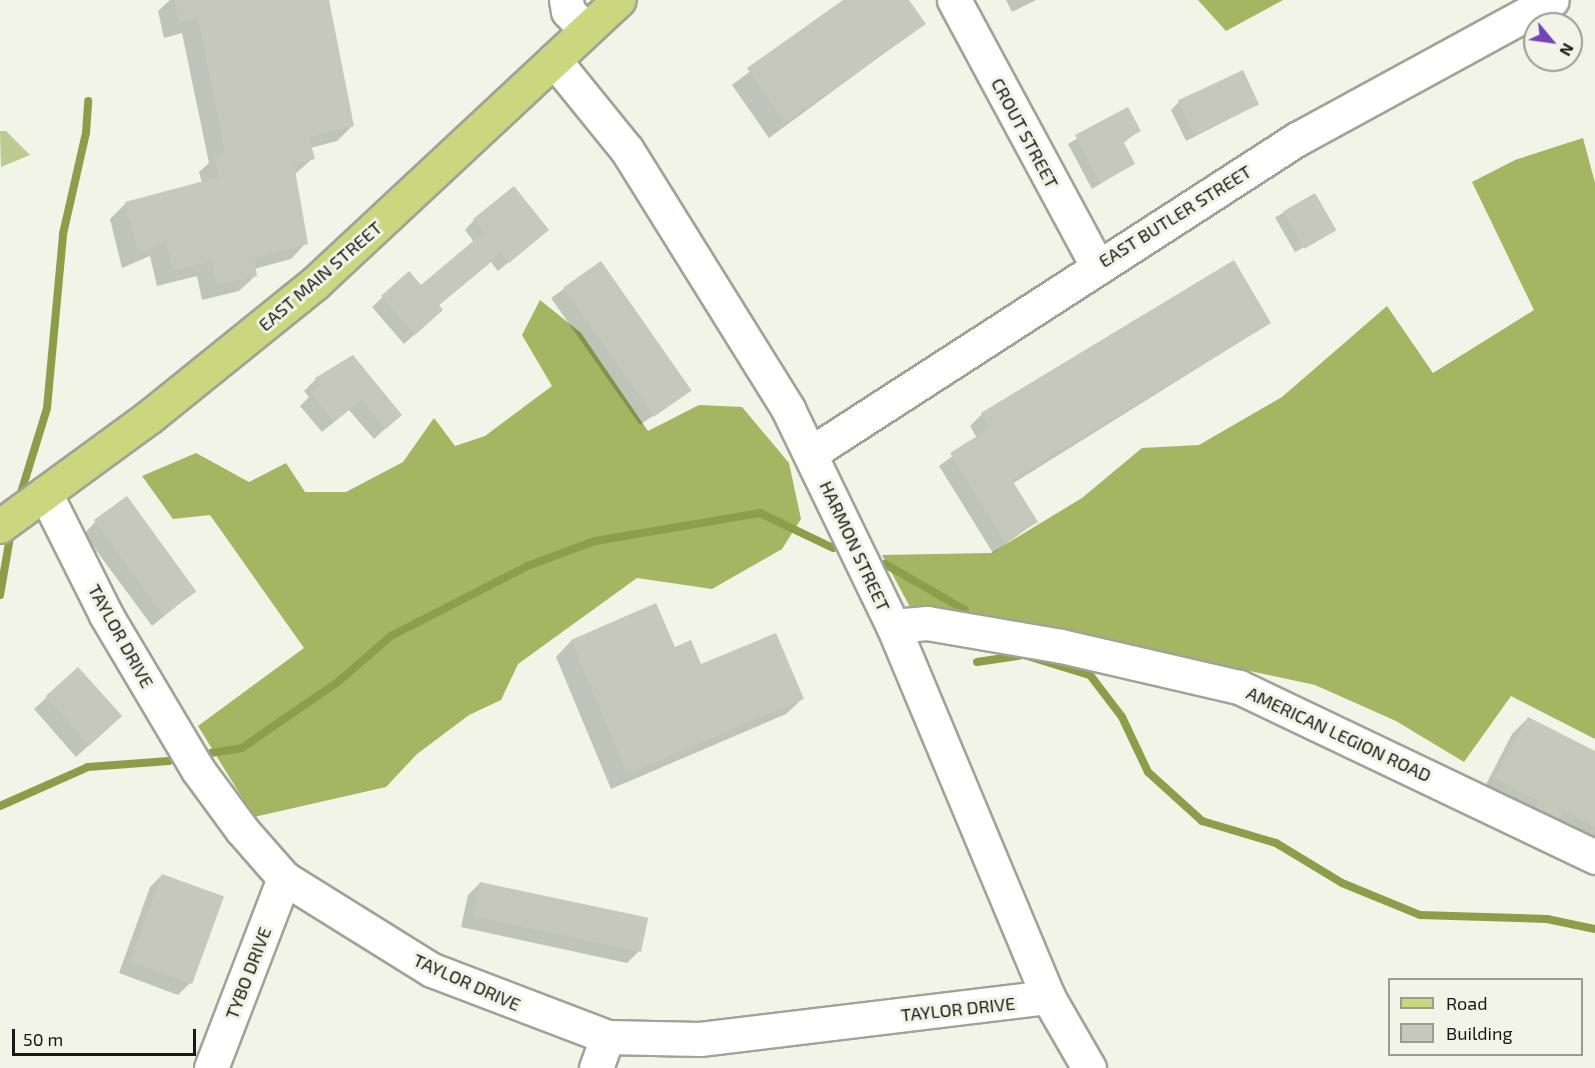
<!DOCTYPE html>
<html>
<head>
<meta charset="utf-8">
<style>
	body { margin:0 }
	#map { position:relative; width:1595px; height:1068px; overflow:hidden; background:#f1f4e6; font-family:"Exo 2",sans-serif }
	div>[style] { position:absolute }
	.green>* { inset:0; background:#bdca90 }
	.forest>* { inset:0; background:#a5b562 }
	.shadow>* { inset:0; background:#0003; transform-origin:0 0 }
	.stream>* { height:8px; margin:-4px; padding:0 4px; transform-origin:4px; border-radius:4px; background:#8e9d4a }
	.building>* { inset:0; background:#c5c8bb; transform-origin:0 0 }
	.roads { filter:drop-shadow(2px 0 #a0a396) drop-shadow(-2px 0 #a0a396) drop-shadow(0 2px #a0a396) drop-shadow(0 -2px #a0a396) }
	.minor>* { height:33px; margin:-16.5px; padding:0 16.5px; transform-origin:16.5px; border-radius:16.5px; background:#fff }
	.major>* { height:33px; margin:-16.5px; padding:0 16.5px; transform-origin:16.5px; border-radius:16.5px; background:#cad77f }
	span { translate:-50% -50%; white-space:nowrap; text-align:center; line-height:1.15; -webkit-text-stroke:6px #f1f4e6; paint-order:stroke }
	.street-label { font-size:18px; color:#181914 }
	.legend { position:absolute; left:1388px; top:978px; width:195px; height:78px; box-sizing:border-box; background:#f1f4e6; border:2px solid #9a9c92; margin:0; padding:8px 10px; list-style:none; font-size:18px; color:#181914 }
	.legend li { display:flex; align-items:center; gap:12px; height:30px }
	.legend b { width:30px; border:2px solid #9a9c92 }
	.north { position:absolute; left:1523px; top:12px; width:60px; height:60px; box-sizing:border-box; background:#f1f4e6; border:2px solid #9a9c92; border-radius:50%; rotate:119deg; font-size:16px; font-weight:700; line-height:24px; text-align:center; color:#181914 }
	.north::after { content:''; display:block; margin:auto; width:21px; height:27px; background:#7443bb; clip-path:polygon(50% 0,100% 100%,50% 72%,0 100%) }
	.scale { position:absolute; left:12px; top:1029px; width:184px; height:27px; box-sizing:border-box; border:3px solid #181914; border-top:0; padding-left:8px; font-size:18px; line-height:21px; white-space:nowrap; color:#181914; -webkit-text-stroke:4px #f1f4e6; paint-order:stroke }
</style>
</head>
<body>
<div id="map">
	<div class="green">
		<i style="clip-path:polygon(0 131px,6px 131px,30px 155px,1px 167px)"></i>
	</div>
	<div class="forest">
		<i style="clip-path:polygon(1198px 0,1283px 0,1226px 31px)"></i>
		<i style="clip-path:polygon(1583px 138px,1595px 183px,1595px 739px,1511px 696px,1464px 762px,1396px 721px,1315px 685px,1054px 629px,910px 607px,882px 555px,991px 553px,1082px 498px,1142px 448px,1199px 445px,1282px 397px,1387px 306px,1433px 373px,1534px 310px,1472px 182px,1515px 160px)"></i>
		<i style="clip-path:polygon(540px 300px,581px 333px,648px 431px,699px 405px,742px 407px,789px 463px,801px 519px,782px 549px,712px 589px,637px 578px,518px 664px,501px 700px,469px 715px,417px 754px,386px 787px,254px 817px,198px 726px,304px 648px,210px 515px,173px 519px,142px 476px,196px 453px,249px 482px,286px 463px,305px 492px,346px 492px,403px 462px,434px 418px,455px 446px,485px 436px,552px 386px,522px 335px)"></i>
	</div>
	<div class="shadow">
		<i style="clip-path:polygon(170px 0,327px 0,353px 125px,337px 141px,310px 148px,313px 158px,294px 175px,306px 243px,291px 259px,254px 269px,255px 276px,239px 291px,202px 300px,197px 276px,157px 286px,150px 256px,122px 268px,110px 219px,126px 203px,202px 183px,199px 172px,209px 163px,182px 33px,164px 38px,158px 11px)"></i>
		<i style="clip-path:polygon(845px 0,907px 0,924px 24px,769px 138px,732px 85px)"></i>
		<i style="clip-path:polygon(1006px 0,1036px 0,1012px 12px)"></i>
		<i style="clip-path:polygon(1179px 102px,1257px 105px,1186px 141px,1171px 110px)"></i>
		<i style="clip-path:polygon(1127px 109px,1139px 131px,1123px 143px,1133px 164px,1092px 189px,1068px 144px)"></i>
		<i style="left:1314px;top:195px;width:40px;height:45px;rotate:60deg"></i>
		<i style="clip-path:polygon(474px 220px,547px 230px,498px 271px,491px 262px,438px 306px,431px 320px,404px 344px,372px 307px,409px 273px,421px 287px,474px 242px,465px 230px)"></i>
		<i style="left:601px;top:263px;width:155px;height:61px;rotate:55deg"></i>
		<i style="clip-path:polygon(1270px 323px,1012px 484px,1036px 522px,993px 553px,939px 466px,977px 438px,970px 426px,982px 414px)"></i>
		<i style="clip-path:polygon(353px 357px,400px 415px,374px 439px,349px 410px,322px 432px,300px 406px,309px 397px,304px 391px,316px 379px)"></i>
		<i style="clip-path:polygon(95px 522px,195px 591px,152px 626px,84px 534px)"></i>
		<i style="clip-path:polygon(571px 641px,674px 649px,700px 666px,802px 699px,786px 714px,611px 789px,556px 657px)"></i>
		<i style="clip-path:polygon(78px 669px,108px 728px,76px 757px,34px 709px)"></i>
		<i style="clip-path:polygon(1528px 718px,1595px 753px,1595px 841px,1481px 794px,1512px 734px)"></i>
		<i style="clip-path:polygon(162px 875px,190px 983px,178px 995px,119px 973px,150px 887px)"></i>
		<i style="clip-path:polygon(480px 883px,639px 951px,627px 963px,461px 927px,468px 895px)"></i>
	</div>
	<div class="stream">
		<i style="left:20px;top:496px;width:92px;rotate:-72.9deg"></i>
		<i style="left:47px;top:408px;width:175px;rotate:-84.7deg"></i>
		<i style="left:63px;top:234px;width:104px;rotate:-77.2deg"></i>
		<i style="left:86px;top:133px;width:32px;rotate:-86deg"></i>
		<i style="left:885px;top:564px;width:92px;rotate:29.9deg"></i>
		<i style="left:0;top:595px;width:65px;rotate:-80.2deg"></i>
		<i style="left:977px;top:662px;width:48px;rotate:-8.5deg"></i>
		<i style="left:1024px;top:655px;width:69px;rotate:16.9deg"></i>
		<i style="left:1090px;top:675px;width:53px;rotate:52.7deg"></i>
		<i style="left:1122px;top:717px;width:61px;rotate:64.7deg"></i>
		<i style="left:1148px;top:772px;width:73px;rotate:42.2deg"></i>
		<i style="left:1202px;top:821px;width:77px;rotate:16.6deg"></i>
		<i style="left:1276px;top:843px;width:77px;rotate:31.2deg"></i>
		<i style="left:1342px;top:883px;width:84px;rotate:22.3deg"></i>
		<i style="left:1420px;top:915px;width:127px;rotate:1.8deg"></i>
		<i style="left:1547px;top:919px;width:49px;rotate:11.8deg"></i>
		<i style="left:211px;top:753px;width:31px;rotate:-9deg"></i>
		<i style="left:242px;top:748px;width:118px;rotate:-34.6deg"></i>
		<i style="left:339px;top:681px;width:69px;rotate:-40.9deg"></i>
		<i style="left:391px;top:636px;width:156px;rotate:-27.1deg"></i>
		<i style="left:530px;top:565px;width:69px;rotate:-20.3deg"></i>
		<i style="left:595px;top:541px;width:167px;rotate:-9.6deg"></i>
		<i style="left:760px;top:513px;width:81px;rotate:25.6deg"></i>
		<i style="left:0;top:806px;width:96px;rotate:-23.9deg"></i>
		<i style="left:88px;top:767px;width:81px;rotate:-4.2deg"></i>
	</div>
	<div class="building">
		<i style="clip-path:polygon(175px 0,329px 0,354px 126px,309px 137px,315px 159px,294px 164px,308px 244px,254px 258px,257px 276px,217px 285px,212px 261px,173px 271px,166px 242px,138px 253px,125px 202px,219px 177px,214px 155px,225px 152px,198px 18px,179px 23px)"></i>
		<i style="clip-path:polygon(843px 0,909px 0,926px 24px,785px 123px,747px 68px)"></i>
		<i style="left:1243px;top:70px;width:38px;height:72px;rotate:65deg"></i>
		<i style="clip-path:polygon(1128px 107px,1141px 131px,1123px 141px,1135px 164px,1100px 183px,1075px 135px)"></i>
		<i style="clip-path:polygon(514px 186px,549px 230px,509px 263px,501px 253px,439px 305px,443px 310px,415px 335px,381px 296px,409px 271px,421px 285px,484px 232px,473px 219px)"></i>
		<i style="left:1315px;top:193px;width:43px;height:37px;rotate:60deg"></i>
		<i style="clip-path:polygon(1234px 260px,1271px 323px,1012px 480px,1038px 522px,1005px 542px,950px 453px,990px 428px,981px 413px)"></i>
		<i style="left:601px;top:261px;width:158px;height:46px;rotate:55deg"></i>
		<i style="clip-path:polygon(353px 355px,402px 415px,386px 429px,361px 399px,334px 422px,311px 393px,321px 385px,315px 378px)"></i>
		<i style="left:127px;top:496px;width:118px;height:41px;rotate:54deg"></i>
		<i style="clip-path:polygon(656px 603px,675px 647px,691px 640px,701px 664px,776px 633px,804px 699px,627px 774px,571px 640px)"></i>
		<i style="left:78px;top:667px;width:66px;height:44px;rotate:48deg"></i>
		<i style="clip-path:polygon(1528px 717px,1595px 751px,1595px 827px,1563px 811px,1559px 819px,1535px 808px,1539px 801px,1495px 778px)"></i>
		<i style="left:162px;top:874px;width:66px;height:93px;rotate:20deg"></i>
		<i style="left:480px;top:882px;width:172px;height:35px;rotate:12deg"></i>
	</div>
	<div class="roads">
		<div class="minor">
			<i style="left:566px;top:0;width:11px;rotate:80deg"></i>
			<i style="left:568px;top:11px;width:26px;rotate:47deg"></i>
			<i style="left:954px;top:0;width:302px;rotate:61.7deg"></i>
			<i style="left:554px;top:60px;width:116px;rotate:51deg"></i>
			<i style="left:627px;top:150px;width:305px;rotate:58.1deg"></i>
			<i style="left:788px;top:409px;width:241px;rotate:64.2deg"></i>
			<i style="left:893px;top:626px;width:402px;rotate:67.3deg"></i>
			<i style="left:1048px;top:997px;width:82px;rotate:60deg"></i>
			<i style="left:811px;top:453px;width:579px;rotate:-32.87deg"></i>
			<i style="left:1297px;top:139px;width:290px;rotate:-28.6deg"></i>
			<i style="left:45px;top:493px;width:136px;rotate:63.4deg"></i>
			<i style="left:106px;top:615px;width:180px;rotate:59.3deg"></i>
			<i style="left:198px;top:770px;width:74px;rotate:53.7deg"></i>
			<i style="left:242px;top:830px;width:64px;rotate:48.8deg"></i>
			<i style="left:284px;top:878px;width:174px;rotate:31.9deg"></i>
			<i style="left:432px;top:970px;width:187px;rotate:20.9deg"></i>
			<i style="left:607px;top:1037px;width:93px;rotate:1.2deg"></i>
			<i style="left:700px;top:1039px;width:351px;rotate:-6.9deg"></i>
			<i style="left:893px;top:626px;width:34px;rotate:-5deg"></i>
			<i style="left:927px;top:623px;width:136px;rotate:9.7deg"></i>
			<i style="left:1061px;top:646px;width:183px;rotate:13deg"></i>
			<i style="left:1239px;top:687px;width:395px;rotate:25.5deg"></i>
			<i style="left:211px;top:1068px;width:204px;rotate:-69deg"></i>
			<i style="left:596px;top:1068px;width:33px;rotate:-70deg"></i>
		</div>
		<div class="major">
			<i style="left:0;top:526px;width:185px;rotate:-36.2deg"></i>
			<i style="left:149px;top:417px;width:213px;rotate:-38.9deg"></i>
			<i style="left:315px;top:283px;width:415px;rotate:-43deg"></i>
		</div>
	</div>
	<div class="street-label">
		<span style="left:1025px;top:133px;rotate:62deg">CROUT STREET</span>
		<span style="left:1175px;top:216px;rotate:-32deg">EAST BUTLER STREET</span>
		<span style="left:320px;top:276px;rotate:-41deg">EAST MAIN STREET</span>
		<span style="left:855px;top:546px;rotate:65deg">HARMON STREET</span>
		<span style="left:121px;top:636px;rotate:61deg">TAYLOR DRIVE</span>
		<span style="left:1339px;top:734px;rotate:25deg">AMERICAN LEGION ROAD</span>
		<span style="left:248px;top:973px;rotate:-69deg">TYBO DRIVE</span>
		<span style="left:467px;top:982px;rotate:24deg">TAYLOR DRIVE</span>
		<span style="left:958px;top:1009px;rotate:-6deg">TAYLOR DRIVE</span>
	</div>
	<ul class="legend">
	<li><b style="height:8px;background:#cad77f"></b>Road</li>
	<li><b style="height:16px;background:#c5c8bb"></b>Building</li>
	</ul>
	<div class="north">N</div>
	<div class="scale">50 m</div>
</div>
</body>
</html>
